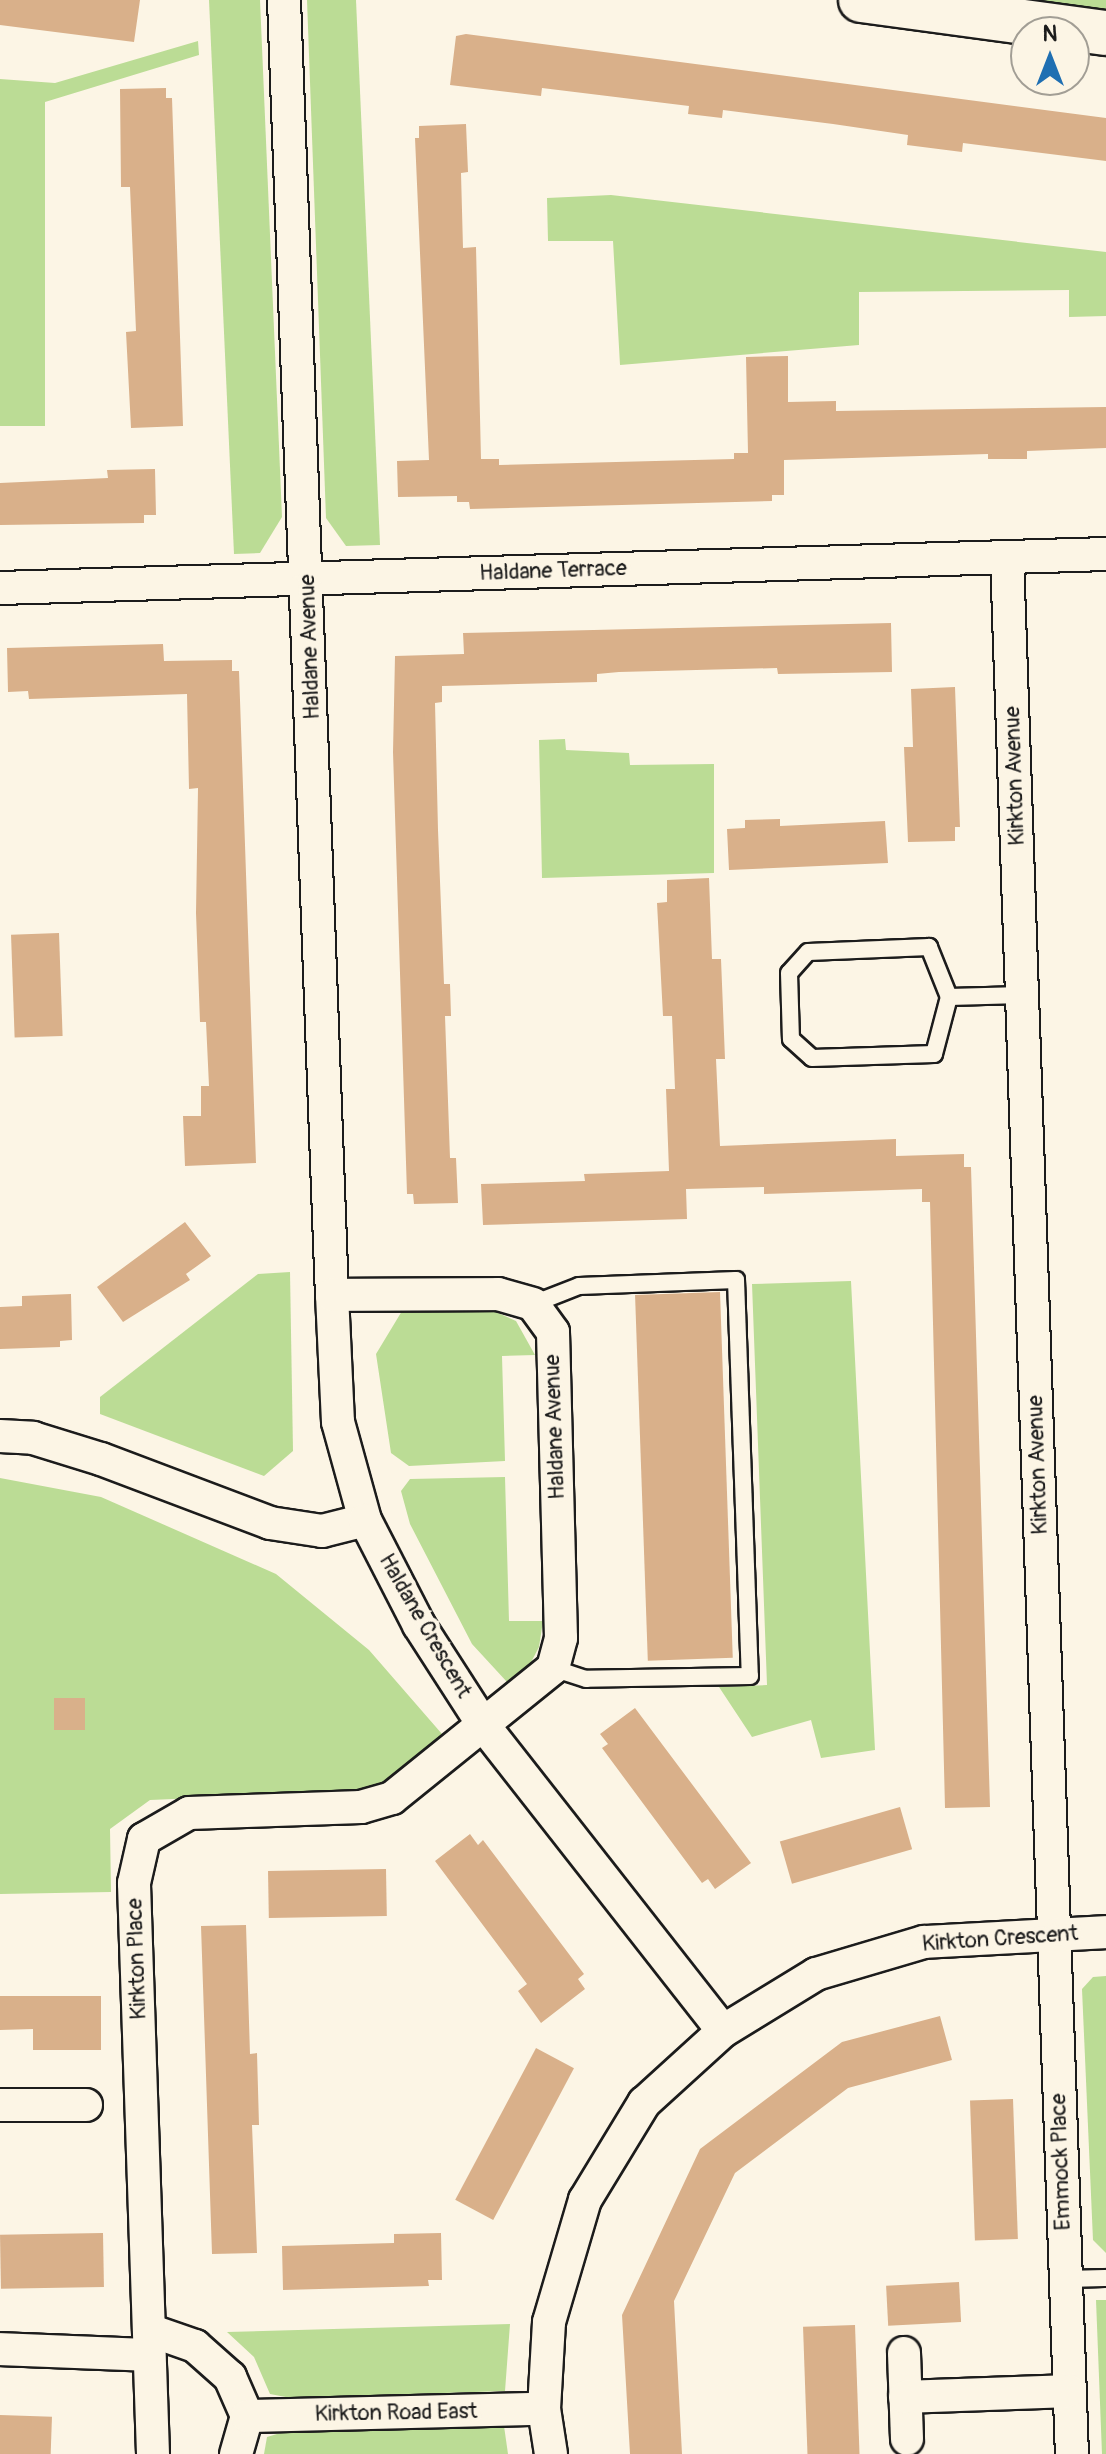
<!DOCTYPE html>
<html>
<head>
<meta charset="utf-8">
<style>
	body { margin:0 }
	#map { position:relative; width:1106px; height:2454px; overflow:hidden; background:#fcf5e5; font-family:Pangolin,sans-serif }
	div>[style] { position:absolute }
	.green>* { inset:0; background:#bbdc95 }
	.building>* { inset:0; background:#d9b08a; transform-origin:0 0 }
	.roads { filter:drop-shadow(2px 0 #1c1c1c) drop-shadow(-2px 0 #1c1c1c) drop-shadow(0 2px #1c1c1c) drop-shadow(0 -2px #1c1c1c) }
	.lane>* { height:16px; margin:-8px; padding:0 8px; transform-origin:8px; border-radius:8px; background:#fcf5e5 }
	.street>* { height:32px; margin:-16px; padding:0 16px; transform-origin:16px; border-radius:16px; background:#fcf5e5 }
	.secondary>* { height:44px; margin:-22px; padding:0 22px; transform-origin:22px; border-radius:22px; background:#fcf5e5 }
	span { translate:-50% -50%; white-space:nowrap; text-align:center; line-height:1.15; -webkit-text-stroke:8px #fcf5e5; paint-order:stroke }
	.street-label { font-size:22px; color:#1c1c1c }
	.north { position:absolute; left:1010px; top:16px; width:80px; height:80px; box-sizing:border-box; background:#fcf5e5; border:2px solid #a29e95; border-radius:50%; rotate:0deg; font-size:22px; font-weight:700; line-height:32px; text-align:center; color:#1c1c1c }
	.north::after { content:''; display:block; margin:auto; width:28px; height:36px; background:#1f6fb2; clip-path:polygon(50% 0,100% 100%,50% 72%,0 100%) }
</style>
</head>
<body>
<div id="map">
	<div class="green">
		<i style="clip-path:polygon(209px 0,260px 0,282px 517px,260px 553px,234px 554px)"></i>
		<i style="clip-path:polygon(307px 0,356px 0,380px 545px,346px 546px,326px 518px)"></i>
		<i style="clip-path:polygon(937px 0,1106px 0,1106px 22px)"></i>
		<i style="clip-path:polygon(198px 41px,199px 55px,45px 102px,45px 426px,0 426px,0 79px,55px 83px)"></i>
		<i style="clip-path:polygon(611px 195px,1106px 252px,1106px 316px,1069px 317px,1069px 290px,859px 292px,859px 345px,620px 365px,613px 241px,548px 241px,547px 198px)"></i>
		<i style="clip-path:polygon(565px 739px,566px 750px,629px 753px,630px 765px,714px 764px,714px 873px,542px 878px,539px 740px)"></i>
		<i style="clip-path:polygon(290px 1272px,293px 1451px,264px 1476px,100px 1414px,100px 1397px,258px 1274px)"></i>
		<i style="clip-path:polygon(851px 1281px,875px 1750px,821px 1758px,811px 1720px,752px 1737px,719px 1687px,767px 1685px,752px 1284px)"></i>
		<i style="clip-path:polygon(489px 1309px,516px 1321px,535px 1355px,502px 1356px,505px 1461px,409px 1466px,391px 1453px,376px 1354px,402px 1311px)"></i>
		<i style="clip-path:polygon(505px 1477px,509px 1621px,543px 1621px,539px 1647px,527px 1670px,507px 1682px,472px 1644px,410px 1524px,401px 1491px,410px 1479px)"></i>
		<i style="clip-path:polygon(0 1478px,101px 1497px,276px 1574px,369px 1650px,442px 1734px,401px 1774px,365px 1791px,150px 1800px,110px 1829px,111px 1892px,0 1894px)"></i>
		<i style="clip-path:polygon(1106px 1976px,1106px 2253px,1093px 2240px,1082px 1989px,1093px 1977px)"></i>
		<i style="clip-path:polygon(1096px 2300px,1106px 2300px,1106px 2454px,1102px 2454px)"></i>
		<i style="clip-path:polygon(510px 2324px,505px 2391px,291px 2398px,270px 2394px,254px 2357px,227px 2332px)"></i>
		<i style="clip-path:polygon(504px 2426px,508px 2454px,264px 2454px,267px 2437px,287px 2431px)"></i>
	</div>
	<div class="building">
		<i style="clip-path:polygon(0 0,140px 0,134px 42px,0 25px)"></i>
		<i style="clip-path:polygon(466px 34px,1106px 118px,1106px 161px,963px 143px,962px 152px,907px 145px,908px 135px,833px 124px,723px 110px,722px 118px,688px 114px,689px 106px,542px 88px,541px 96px,450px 85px,456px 36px)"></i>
		<i style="clip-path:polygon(166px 88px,166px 98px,172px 98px,183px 426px,131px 428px,126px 332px,136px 331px,130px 187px,121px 187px,120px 89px)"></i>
		<i style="clip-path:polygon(466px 124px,468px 172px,461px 173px,463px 248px,476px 247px,481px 459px,499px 459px,499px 465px,734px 459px,734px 453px,748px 453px,746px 357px,788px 356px,788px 402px,836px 401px,836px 411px,1106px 407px,1106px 448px,1027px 451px,1027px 459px,988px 459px,988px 454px,784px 460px,784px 495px,772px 495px,772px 501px,470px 509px,469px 502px,457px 502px,457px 496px,398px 497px,397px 461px,429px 460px,415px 138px,419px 138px,419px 126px)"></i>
		<i style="clip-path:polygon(155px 469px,156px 515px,144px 515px,144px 523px,0 525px,0 483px,108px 478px,107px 470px)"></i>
		<i style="clip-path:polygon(891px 623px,892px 672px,778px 674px,777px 668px,619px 672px,597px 674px,597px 682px,442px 686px,442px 702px,435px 703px,438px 830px,444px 984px,450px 984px,451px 1016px,445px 1016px,450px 1158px,456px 1158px,458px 1203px,414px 1204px,413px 1194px,407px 1194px,393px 752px,395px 656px,464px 654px,463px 633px)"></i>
		<i style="clip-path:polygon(163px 644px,164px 661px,232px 660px,232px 671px,239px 671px,256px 1163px,185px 1166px,183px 1116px,201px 1116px,201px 1086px,209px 1086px,206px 1022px,200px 1022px,196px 913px,198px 788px,189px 789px,187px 694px,29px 699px,28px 691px,8px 692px,7px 648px)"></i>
		<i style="clip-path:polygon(955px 687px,960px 827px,955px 827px,955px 841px,908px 842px,904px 747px,913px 747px,911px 689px)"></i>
		<i style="clip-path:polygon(780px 819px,780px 826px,885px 821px,888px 863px,729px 870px,727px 829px,745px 828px,745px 820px)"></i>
		<i style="clip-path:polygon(709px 878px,712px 959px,721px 959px,725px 1059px,716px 1059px,720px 1146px,896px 1139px,896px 1156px,964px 1154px,964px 1167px,971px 1167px,990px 1807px,945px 1808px,930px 1202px,922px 1202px,922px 1189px,764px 1194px,764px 1187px,686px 1189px,687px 1219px,483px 1225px,481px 1184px,585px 1181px,584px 1174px,669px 1171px,666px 1089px,675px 1089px,672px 1016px,663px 1016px,657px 903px,667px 902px,667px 880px)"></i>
		<i style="left:59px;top:933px;width:103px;height:48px;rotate:88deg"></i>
		<i style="clip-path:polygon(185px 1222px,211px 1256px,186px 1274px,190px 1280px,123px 1322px,97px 1287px)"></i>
		<i style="left:720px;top:1292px;width:366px;height:85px;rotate:88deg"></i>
		<i style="clip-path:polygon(71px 1294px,72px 1340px,60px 1341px,60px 1347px,0 1349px,0 1307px,22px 1306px,22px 1296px)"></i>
		<i style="left:54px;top:1698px;width:31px;height:32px"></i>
		<i style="clip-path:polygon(635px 1708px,751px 1863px,715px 1889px,708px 1879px,702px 1883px,602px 1748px,608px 1744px,600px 1734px)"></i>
		<i style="left:900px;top:1807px;width:44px;height:125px;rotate:74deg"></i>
		<i style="clip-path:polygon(470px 1834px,478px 1845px,483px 1840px,584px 1974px,578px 1979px,585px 1989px,541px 2023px,518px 1991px,527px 1984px,435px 1861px)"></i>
		<i style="left:386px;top:1869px;width:47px;height:118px;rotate:89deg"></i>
		<i style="clip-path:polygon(246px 1925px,250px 2054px,257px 2053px,259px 2125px,252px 2125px,257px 2253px,212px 2254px,201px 1926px)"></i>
		<i style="clip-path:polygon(0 1996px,101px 1996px,101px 2050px,33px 2050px,33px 2029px,0 2030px)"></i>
		<i style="clip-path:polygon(940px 2016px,952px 2060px,848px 2088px,735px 2173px,674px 2301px,682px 2454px,630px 2454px,622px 2315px,700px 2149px,842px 2042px)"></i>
		<i style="left:536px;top:2048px;width:43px;height:172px;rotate:28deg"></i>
		<i style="left:1013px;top:2099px;width:140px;height:43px;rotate:88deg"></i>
		<i style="left:103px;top:2233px;width:54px;height:103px;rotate:89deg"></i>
		<i style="clip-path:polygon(441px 2233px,442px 2280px,428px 2280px,429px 2286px,283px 2290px,282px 2246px,394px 2243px,394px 2234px)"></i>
		<i style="left:959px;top:2282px;width:40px;height:73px;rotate:87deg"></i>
		<i style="left:855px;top:2325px;width:129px;height:52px;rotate:88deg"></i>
		<i style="left:0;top:2415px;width:52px;height:39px;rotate:2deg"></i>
	</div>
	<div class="roads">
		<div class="lane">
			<i style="left:949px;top:997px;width:54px;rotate:-111.8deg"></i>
			<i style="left:929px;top:947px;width:121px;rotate:177.6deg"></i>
			<i style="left:808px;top:952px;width:28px;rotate:132deg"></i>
			<i style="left:789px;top:973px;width:66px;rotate:88.3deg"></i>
			<i style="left:791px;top:1039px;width:28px;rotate:42deg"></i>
			<i style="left:812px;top:1058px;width:122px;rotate:-1.9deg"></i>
			<i style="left:934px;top:1054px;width:59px;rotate:-75.3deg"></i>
			<i style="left:949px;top:997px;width:73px;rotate:-1.6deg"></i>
			<i style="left:533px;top:1304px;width:49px;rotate:-21.4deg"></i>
			<i style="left:579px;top:1286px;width:157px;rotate:-2.2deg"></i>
			<i style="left:736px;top:1280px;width:396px;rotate:88deg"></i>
			<i style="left:750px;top:1676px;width:164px;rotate:179deg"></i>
			<i style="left:586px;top:1679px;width:35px;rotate:-162deg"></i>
			<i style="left:1065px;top:2279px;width:41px;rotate:-1.4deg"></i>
		</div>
		<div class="street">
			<i style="left:284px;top:0;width:1296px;rotate:87.88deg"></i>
			<i style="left:332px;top:1295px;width:127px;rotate:87.3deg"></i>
			<i style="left:338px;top:1422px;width:102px;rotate:74.6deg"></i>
			<i style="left:1007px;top:557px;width:1898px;rotate:88.04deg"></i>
			<i style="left:0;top:588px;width:1107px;rotate:-1.76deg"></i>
			<i style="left:0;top:1436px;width:33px;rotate:3deg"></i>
			<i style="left:33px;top:1438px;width:71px;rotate:17.2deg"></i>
			<i style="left:101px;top:1459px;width:181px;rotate:20.7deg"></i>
			<i style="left:270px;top:1523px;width:53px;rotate:8.7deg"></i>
			<i style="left:322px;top:1531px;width:44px;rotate:-14.3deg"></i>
			<i style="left:365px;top:1520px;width:118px;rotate:62.8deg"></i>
			<i style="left:419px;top:1625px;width:120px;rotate:57.2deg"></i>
			<i style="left:484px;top:1726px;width:387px;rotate:51.9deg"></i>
			<i style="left:0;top:2105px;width:86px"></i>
			<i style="left:149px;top:2330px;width:49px;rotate:19.2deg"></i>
			<i style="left:195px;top:2346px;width:47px;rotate:41.5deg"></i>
			<i style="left:230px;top:2377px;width:43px;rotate:66.4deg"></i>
			<i style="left:247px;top:2416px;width:40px;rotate:106deg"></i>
			<i style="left:0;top:2349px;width:149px;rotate:2.3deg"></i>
			<i style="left:904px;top:2353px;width:86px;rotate:88deg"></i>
			<i style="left:905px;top:2397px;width:164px;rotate:-2.1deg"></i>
			<i style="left:247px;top:2416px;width:297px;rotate:-1.4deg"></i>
			<i style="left:153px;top:2454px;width:571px;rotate:-91.91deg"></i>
			<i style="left:134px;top:1883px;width:45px;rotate:-77.2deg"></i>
			<i style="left:144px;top:1839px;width:52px;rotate:-30deg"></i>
			<i style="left:189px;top:1813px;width:172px;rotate:-2deg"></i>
			<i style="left:361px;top:1807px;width:32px;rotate:-16deg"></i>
			<i style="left:392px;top:1798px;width:207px;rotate:-38.9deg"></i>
			<i style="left:553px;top:1668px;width:31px;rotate:-75deg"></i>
			<i style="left:561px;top:1638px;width:306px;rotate:-91.5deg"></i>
			<i style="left:553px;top:1332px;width:34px;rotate:-126deg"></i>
			<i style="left:533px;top:1304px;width:36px;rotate:-164deg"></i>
			<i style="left:498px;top:1294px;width:166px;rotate:179.7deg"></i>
			<i style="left:551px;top:2454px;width:46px;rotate:-98.8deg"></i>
			<i style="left:544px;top:2409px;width:87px;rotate:-86.7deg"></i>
			<i style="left:549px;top:2322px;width:127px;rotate:-73.6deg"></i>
			<i style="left:585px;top:2200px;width:114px;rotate:-58.7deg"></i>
			<i style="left:644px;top:2103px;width:107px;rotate:-42.3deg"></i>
			<i style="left:723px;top:2031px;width:109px;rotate:-31.5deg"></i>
			<i style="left:816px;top:1974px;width:113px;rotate:-16.5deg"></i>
			<i style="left:924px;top:1942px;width:182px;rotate:-3.1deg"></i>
		</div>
		<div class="secondary">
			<i style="left:861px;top:0;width:247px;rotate:7.7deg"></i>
		</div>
	</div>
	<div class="street-label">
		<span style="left:553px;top:571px;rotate:-2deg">Haldane Terrace</span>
		<span style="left:310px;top:647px;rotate:-92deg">Haldane Avenue</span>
		<span style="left:1015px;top:776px;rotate:-92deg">Kirkton Avenue</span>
		<span style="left:555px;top:1427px;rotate:-92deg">Haldane Avenue</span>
		<span style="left:1038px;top:1465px;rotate:-92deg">Kirkton Avenue</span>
		<span style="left:425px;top:1626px;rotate:60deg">Haldane Crescent</span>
		<span style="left:1000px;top:1939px;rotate:-4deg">Kirkton Crescent</span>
		<span style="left:137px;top:1959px;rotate:-92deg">Kirkton Place</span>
		<span style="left:1061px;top:2162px;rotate:-92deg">Emmock Place</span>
		<span style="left:396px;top:2413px;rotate:-1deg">Kirkton Road East</span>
	</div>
	<div class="north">N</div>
</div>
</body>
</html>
